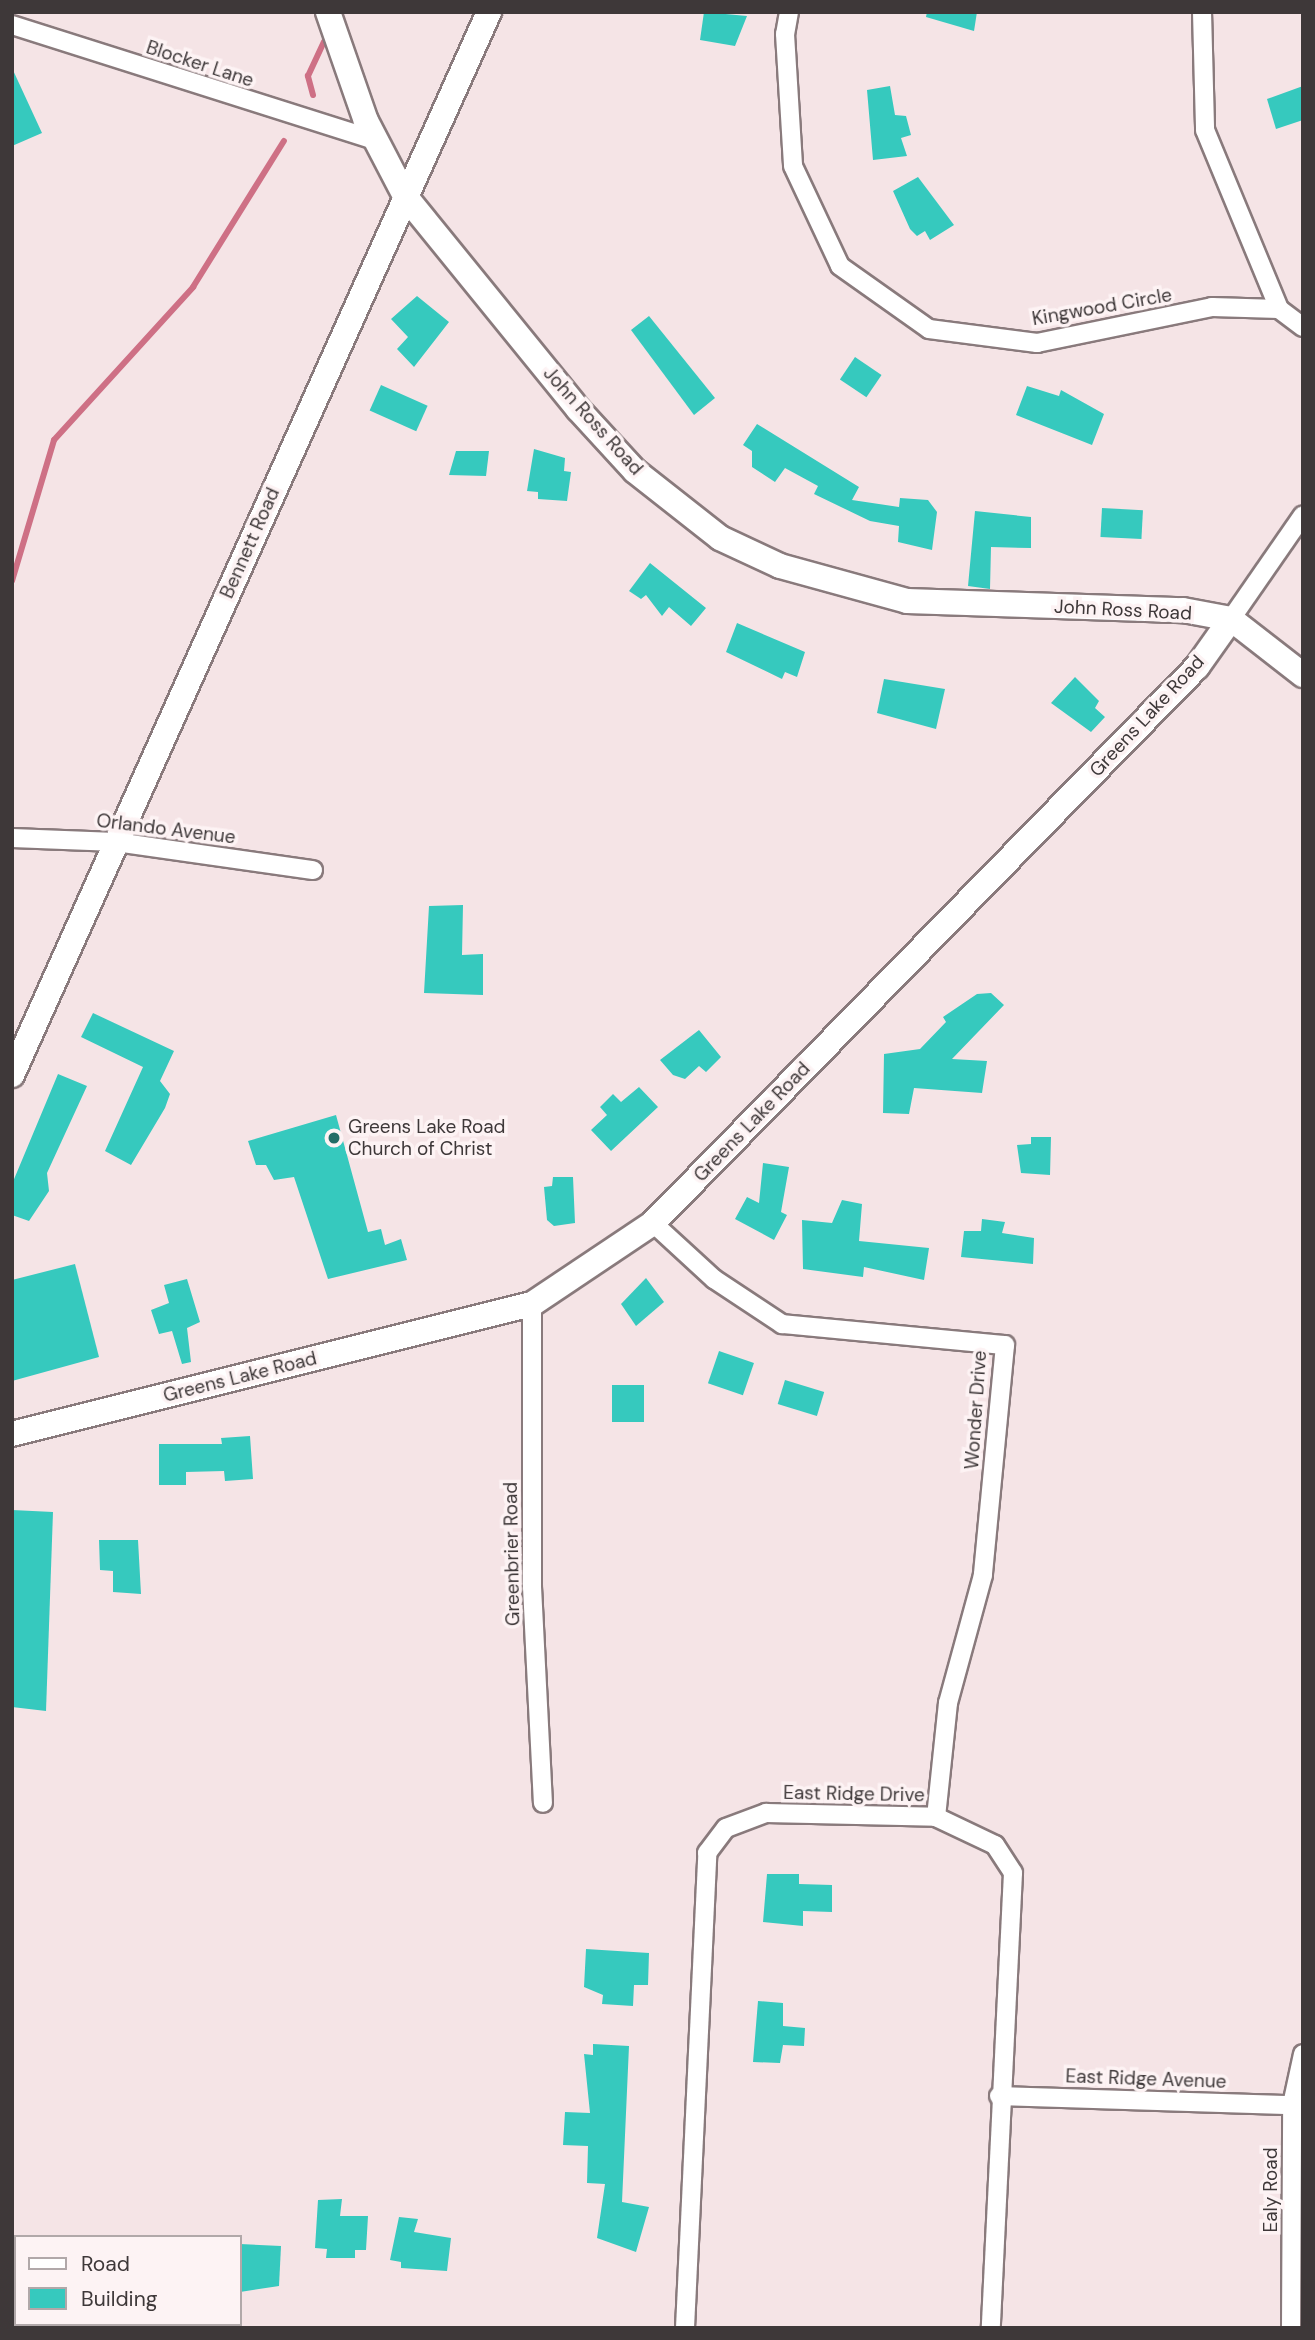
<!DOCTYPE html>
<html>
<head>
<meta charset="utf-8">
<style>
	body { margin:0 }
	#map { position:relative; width:1315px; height:2340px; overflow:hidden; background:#f5e4e6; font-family:"DM Sans",sans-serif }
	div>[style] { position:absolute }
	.stream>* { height:6px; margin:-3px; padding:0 3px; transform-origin:3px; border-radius:3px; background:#ce7085 }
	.building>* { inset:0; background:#36c9be; transform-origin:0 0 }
	.roads { filter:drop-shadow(2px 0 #897a7c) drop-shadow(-2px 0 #897a7c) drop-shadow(0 2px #897a7c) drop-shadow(0 -2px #897a7c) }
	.street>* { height:18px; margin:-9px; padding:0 9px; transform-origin:9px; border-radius:9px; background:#fff }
	.secondary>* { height:24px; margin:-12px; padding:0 12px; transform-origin:12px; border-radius:12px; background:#fff }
	.dots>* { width:19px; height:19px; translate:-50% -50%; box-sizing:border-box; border:4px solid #fdf3f4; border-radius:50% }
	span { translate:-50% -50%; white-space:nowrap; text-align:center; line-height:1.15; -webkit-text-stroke:7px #fdf3f4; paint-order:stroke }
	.street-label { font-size:19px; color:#3e3839 }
	.poi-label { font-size:19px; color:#3e3839 }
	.left { translate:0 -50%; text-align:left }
	.frame { position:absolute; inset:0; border:14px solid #3e3839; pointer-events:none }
	.legend { position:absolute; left:14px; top:2235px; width:228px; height:91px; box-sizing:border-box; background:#fdf3f4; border:2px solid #b1a8a9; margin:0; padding:9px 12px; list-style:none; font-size:21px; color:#3e3839 }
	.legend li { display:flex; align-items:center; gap:14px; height:35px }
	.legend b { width:35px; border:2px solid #b1a8a9 }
</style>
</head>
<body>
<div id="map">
	<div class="stream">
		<i style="left:313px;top:95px;width:20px;rotate:-105deg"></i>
		<i style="left:308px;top:76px;width:38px;rotate:-65deg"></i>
		<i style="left:12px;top:581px;width:147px;rotate:-73.4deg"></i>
		<i style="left:54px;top:440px;width:207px;rotate:-47.7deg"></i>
		<i style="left:193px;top:287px;width:172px;rotate:-58.1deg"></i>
	</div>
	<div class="building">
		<i style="clip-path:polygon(704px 12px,747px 16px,735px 46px,700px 40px)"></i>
		<i style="clip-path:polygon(927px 12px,977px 12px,974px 31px,926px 17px)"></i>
		<i style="clip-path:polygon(12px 68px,42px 133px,12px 146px)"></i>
		<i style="clip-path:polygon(890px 86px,895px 115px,906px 116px,911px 135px,901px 138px,907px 156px,873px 160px,867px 90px)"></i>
		<i style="clip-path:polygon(1303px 86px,1303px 120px,1276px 129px,1267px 99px)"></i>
		<i style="clip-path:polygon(918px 177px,954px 225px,930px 240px,925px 231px,917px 236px,910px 229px,893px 191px)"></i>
		<i style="clip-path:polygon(417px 296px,449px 322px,414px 367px,397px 349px,408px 337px,391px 319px)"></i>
		<i style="clip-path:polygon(649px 316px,715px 398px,694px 415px,631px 330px)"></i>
		<i style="left:855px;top:357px;width:32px;height:27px;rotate:34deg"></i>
		<i style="left:381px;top:385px;width:51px;height:28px;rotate:24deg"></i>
		<i style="clip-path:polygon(1027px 386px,1059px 396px,1061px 390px,1104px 414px,1092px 445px,1016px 415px)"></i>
		<i style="clip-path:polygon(757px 424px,859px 487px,852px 500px,899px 507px,900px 498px,928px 500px,937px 512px,932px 550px,898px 542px,899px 526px,870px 521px,814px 494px,818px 486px,785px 468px,775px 482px,752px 467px,752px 451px,743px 445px)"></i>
		<i style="clip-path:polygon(534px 449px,565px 458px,564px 471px,571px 472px,567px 501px,538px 499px,538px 492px,527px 491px)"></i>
		<i style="clip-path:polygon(456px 451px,489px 451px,486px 476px,449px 475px)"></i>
		<i style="left:1102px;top:508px;width:41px;height:29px;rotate:3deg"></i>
		<i style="clip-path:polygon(975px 511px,1031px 517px,1031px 548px,991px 547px,990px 589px,968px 586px)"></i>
		<i style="clip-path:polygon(650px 563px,706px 608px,691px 626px,669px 607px,662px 616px,646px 595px,641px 599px,629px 591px)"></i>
		<i style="clip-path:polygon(737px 623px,805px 652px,797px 677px,785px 672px,782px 679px,726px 652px)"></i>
		<i style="clip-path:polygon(1075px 677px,1099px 701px,1095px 708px,1105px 717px,1091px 732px,1051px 703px)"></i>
		<i style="clip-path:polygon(884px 679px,945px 689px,936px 729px,877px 713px)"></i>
		<i style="clip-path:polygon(463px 905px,462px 955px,483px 954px,483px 995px,424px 993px,429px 906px)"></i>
		<i style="clip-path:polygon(991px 993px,1004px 1005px,952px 1059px,987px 1061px,982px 1093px,914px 1088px,909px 1114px,883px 1113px,884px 1054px,920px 1049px,946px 1022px,943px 1017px,977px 994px)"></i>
		<i style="clip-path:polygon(93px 1013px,174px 1051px,160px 1081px,170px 1094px,165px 1108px,131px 1165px,105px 1151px,143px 1067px,81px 1037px)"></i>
		<i style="clip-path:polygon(699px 1030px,721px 1057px,706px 1072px,699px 1066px,685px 1079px,673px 1075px,660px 1060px)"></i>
		<i style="clip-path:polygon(58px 1074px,87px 1086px,47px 1173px,49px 1191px,29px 1221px,12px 1215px,12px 1184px)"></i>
		<i style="clip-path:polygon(639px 1087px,658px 1107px,611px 1151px,591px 1130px,607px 1115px,600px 1107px,613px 1094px,621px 1102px)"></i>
		<i style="clip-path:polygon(336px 1115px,368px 1232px,381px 1229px,385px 1245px,401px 1239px,407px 1260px,328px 1279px,294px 1177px,274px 1180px,266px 1165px,256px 1165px,248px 1141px)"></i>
		<i style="clip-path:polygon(1031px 1137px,1051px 1137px,1050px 1175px,1021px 1173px,1017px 1145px,1031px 1144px)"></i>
		<i style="clip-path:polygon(763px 1163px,789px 1167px,781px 1212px,787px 1215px,774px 1240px,735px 1219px,747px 1197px,759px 1203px)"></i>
		<i style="clip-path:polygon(553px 1177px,573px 1177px,575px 1223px,554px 1226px,547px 1220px,544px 1187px,552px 1186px)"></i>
		<i style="clip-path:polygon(842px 1200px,862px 1204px,859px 1241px,929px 1248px,924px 1280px,864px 1267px,863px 1277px,803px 1269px,802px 1220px,832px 1223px)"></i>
		<i style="clip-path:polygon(982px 1219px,1005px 1222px,1002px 1233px,1034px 1238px,1033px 1264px,961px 1257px,964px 1231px,981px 1231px)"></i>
		<i style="clip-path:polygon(75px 1264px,99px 1357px,12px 1381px,12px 1280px)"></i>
		<i style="clip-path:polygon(646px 1278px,664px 1302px,636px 1326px,621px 1304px)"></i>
		<i style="clip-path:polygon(187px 1279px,200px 1322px,187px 1328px,191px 1362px,182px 1364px,172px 1331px,159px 1334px,151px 1310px,169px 1303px,164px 1285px)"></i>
		<i style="left:719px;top:1351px;width:37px;height:34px;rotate:19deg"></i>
		<i style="left:785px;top:1380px;width:41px;height:25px;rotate:17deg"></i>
		<i style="left:612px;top:1385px;width:32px;height:37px"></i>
		<i style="clip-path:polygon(250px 1436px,253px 1479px,225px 1481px,224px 1471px,186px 1472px,186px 1485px,159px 1485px,159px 1444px,222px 1444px,221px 1438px)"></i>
		<i style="clip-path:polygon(12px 1510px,53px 1512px,46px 1711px,12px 1707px)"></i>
		<i style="clip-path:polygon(99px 1540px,138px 1540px,141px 1594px,113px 1592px,113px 1571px,100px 1570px)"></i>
		<i style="clip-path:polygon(767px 1874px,799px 1874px,799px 1884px,832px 1885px,832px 1912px,803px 1911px,803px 1926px,763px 1922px)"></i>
		<i style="clip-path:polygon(586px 1949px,649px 1953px,648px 1985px,634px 1985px,633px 2006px,602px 2004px,603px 1995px,584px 1987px)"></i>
		<i style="clip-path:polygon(758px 2001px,783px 2003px,783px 2026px,805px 2028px,804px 2046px,783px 2045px,780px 2063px,753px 2062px)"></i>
		<i style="clip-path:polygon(593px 2044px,629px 2046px,622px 2202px,649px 2207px,636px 2252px,597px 2238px,605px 2184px,587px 2183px,588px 2146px,563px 2145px,565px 2112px,590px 2113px,584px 2054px,593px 2055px)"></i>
		<i style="clip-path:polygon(342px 2199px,340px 2216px,368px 2216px,366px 2250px,355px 2250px,355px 2258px,326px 2258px,327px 2249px,315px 2248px,318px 2200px)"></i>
		<i style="clip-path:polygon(399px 2217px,418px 2219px,414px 2232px,451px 2238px,447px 2271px,401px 2268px,401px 2262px,390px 2260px)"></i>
		<i style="clip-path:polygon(240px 2244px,281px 2246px,279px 2286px,240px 2292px)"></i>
	</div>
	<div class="roads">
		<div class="street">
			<i style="left:789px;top:12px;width:22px;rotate:100deg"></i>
			<i style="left:785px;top:34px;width:132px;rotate:86.5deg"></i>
			<i style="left:793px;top:166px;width:110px;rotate:64.8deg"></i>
			<i style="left:840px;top:266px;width:109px;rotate:35.3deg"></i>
			<i style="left:929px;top:329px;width:109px;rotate:7.4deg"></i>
			<i style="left:1037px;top:343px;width:179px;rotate:-11.6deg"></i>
			<i style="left:1212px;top:307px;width:67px;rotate:1.7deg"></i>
			<i style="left:1202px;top:12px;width:118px;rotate:88.5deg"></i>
			<i style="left:1205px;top:130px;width:194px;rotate:67.5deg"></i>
			<i style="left:1279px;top:309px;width:30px;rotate:37deg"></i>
			<i style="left:12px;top:25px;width:381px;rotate:17.6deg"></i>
			<i style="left:1231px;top:619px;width:126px;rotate:-55.3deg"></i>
			<i style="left:12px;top:838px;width:104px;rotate:2.2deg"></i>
			<i style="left:116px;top:842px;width:199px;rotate:8.1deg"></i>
			<i style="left:653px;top:1223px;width:83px;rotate:42.6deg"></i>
			<i style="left:714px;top:1279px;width:82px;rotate:33.5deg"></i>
			<i style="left:782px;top:1324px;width:224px;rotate:5.4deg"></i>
			<i style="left:1005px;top:1345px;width:231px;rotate:95.5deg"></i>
			<i style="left:983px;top:1575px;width:133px;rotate:105.3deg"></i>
			<i style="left:948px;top:1703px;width:115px;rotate:96deg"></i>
			<i style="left:532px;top:1304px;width:283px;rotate:90deg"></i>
			<i style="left:532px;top:1587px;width:216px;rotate:87.1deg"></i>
			<i style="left:999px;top:2096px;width:293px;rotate:1.8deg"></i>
			<i style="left:685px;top:2328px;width:476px;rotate:-87.3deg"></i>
			<i style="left:707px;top:1853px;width:31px;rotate:-53deg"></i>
			<i style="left:726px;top:1828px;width:43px;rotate:-20.6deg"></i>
			<i style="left:766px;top:1813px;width:170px;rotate:1.3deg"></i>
			<i style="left:936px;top:1817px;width:65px;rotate:25.4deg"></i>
			<i style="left:995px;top:1845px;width:33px;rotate:57deg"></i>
			<i style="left:1013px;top:1873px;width:456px;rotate:92.8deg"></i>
			<i style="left:1291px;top:2328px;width:223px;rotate:-89.7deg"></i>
			<i style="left:1292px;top:2105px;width:52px;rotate:-77.8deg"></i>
		</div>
		<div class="secondary">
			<i style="left:328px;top:12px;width:115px;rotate:70.8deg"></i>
			<i style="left:366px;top:121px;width:85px;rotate:62.5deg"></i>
			<i style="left:405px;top:196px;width:274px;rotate:50.9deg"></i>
			<i style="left:578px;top:409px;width:84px;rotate:47.4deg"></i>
			<i style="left:635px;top:471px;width:108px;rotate:38.2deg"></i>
			<i style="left:720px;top:538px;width:66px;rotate:25deg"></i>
			<i style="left:780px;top:566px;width:132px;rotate:15.4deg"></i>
			<i style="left:907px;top:601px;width:276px;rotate:1.9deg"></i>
			<i style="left:1183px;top:610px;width:49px;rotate:10.6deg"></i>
			<i style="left:1231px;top:619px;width:91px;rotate:37.9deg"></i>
			<i style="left:12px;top:1075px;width:1165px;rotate:-65.83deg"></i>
			<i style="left:12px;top:1434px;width:536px;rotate:-14.04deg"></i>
			<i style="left:532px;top:1304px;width:146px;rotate:-33.8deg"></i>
			<i style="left:653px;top:1223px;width:778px;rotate:-45.63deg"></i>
			<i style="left:1197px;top:667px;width:59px;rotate:-54.7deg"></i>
		</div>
	</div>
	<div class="dots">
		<i style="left:334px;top:1138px;background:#236d67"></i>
	</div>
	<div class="street-label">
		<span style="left:200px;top:64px;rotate:18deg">Blocker Lane</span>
		<span style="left:1102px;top:307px;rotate:-10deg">Kingwood Circle</span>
		<span style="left:593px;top:421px;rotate:48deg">John Ross Road</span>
		<span style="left:250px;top:543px;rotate:-66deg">Bennett Road</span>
		<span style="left:1123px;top:610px;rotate:3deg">John Ross Road</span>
		<span style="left:1147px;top:716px;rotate:-47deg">Greens Lake Road</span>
		<span style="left:166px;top:829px;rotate:7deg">Orlando Avenue</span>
		<span style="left:752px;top:1122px;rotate:-46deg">Greens Lake Road</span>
		<span style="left:240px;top:1377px;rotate:-14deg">Greens Lake Road</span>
		<span style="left:976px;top:1410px;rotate:-86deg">Wonder Drive</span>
		<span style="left:512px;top:1554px;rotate:-91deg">Greenbrier Road</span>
		<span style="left:854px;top:1794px;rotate:1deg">East Ridge Drive</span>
		<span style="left:1146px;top:2079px;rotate:2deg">East Ridge Avenue</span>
		<span style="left:1271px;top:2190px;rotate:-90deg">Ealy Road</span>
	</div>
	<div class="poi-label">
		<span class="left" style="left:348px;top:1138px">Greens Lake Road<br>Church of Christ</span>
	</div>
	<div class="frame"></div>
	<ul class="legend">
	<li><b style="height:9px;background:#fff"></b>Road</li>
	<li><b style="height:19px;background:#36c9be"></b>Building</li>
	</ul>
</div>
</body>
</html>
